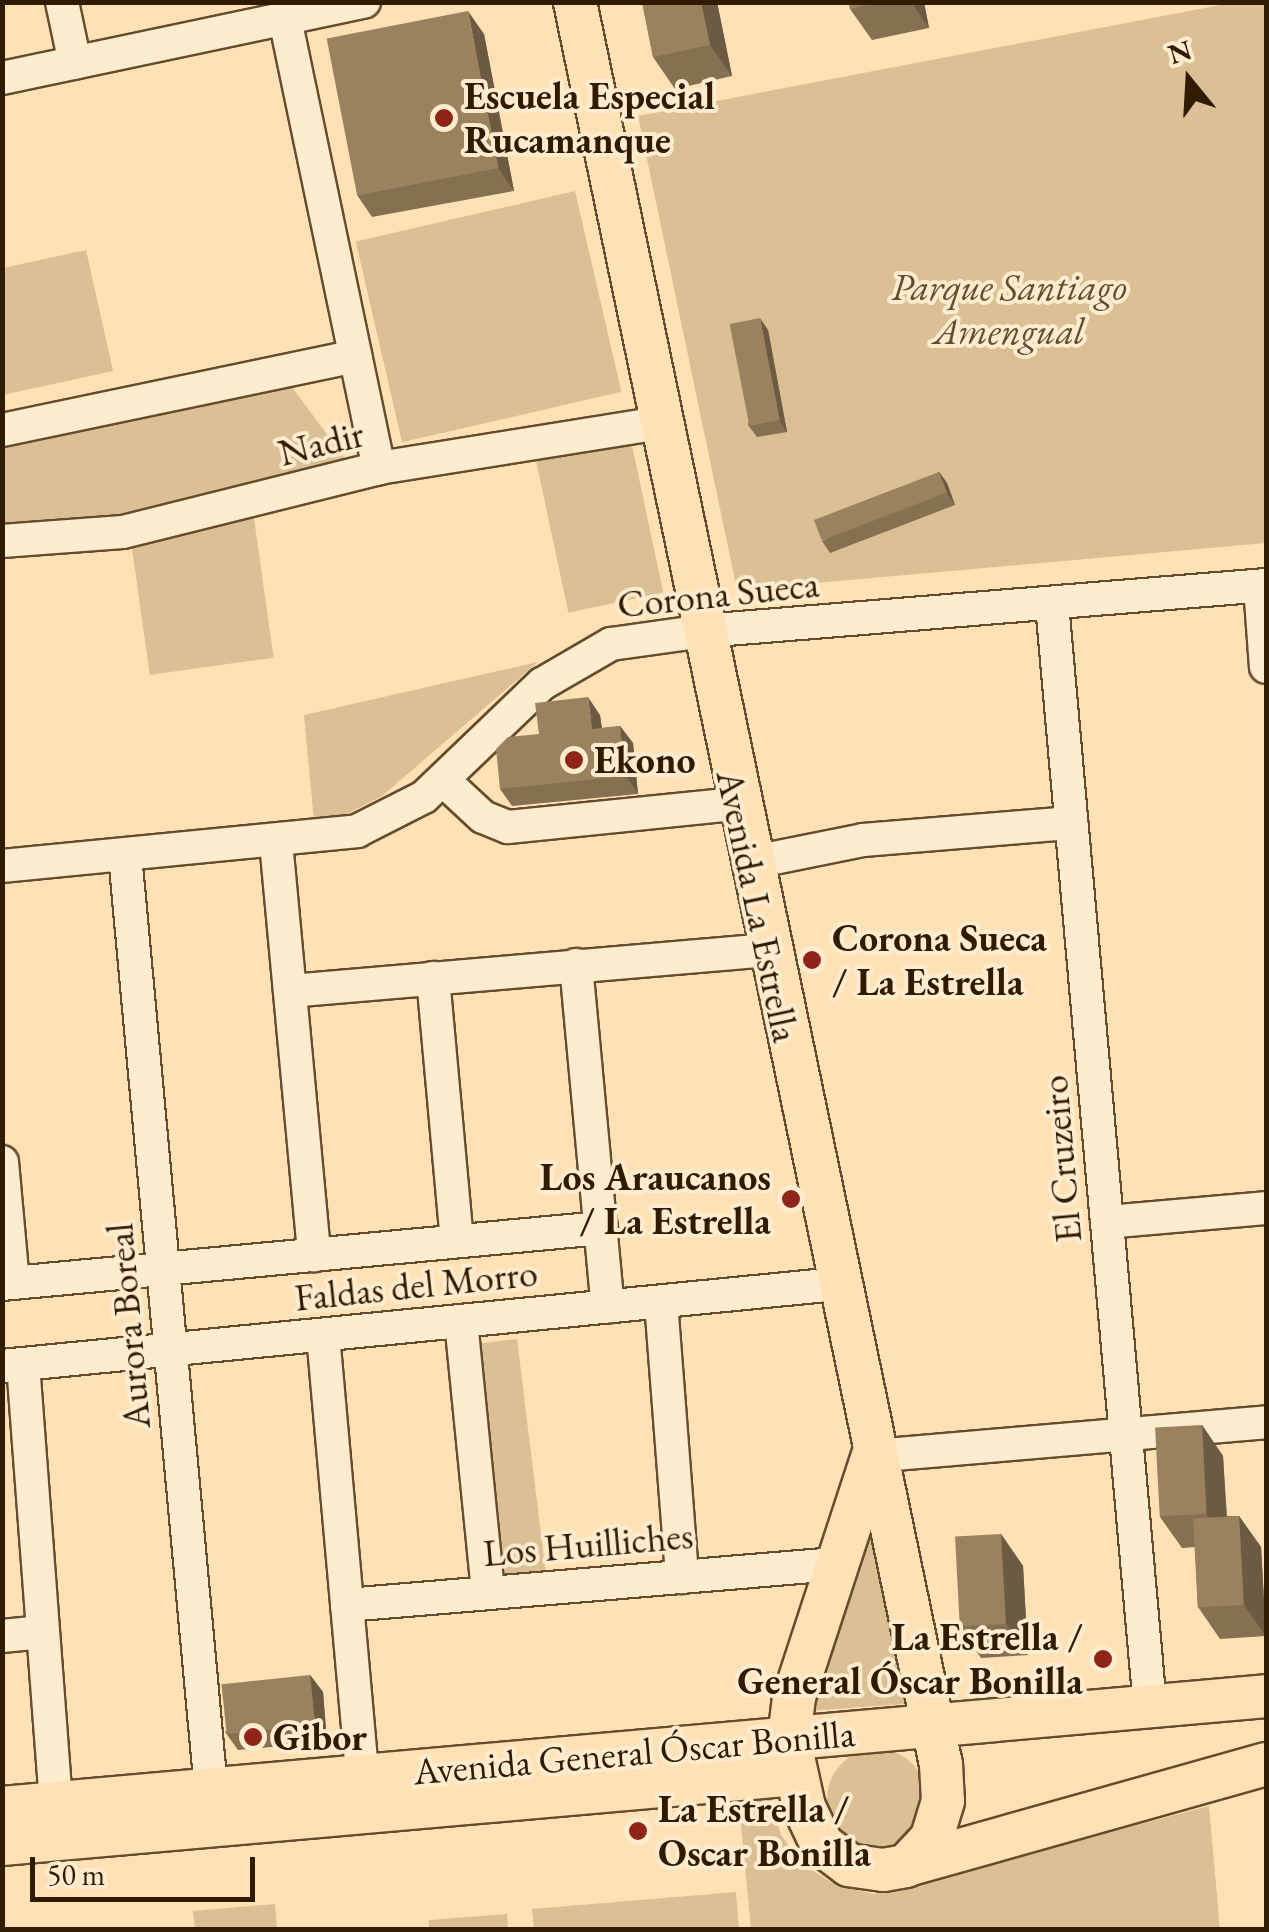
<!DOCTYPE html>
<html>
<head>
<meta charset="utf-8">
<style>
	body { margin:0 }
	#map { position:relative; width:1269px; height:1932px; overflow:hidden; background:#fee2b5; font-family:"EB Garamond",serif }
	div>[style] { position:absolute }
	.green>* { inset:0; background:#dbc096; transform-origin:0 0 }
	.round { border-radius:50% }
	.roads { filter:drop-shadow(2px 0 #644d2d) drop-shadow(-2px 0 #644d2d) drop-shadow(0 2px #644d2d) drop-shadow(0 -2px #644d2d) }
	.minor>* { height:32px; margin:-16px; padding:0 16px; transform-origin:16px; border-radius:16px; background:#feeccf }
	.major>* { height:42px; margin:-21px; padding:0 21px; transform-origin:21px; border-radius:21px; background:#fee2b5 }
	.wall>* { inset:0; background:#857051 }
	.shaded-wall>* { inset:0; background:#6c5b42 }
	.building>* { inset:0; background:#9b825e; transform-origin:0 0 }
	.dots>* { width:28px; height:28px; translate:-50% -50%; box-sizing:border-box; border:5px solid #feeccf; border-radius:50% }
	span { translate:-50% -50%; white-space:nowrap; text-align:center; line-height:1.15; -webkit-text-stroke:8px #feeccf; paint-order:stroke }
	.poi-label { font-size:38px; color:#301b00; font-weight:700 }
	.left { translate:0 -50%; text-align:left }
	.right { translate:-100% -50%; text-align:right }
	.park-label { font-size:38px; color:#634d2d; font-style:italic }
	.street-label { font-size:38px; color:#301b00 }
	.frame { position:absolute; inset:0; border:5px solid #301b00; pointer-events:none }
	.north { position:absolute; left:1139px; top:30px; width:100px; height:100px; -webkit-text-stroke:8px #feeccf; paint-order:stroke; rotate:342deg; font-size:28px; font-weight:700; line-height:40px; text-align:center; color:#301b00 }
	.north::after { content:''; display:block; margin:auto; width:35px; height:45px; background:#301b00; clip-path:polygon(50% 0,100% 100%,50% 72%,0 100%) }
	.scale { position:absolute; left:30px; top:1857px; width:225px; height:45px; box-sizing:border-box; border:5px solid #301b00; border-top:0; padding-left:12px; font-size:30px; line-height:35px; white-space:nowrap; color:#301b00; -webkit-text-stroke:8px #feeccf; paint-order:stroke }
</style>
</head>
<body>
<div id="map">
	<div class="green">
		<i style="clip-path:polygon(1231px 3px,1266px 3px,1266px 543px,737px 590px,638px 116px)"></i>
		<i style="left:575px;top:191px;width:206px;height:225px;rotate:77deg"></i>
		<i style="clip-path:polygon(86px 250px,113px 371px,3px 395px,3px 268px)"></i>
		<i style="clip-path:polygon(289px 383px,346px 460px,124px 521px,3px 528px,3px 442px)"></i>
		<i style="left:630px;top:436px;width:160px;height:97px;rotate:78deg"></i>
		<i style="left:254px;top:518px;width:141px;height:125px;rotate:82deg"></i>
		<i style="clip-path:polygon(538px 662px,382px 796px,343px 816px,314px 821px,304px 715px)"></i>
		<i style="left:517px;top:1339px;width:234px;height:42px;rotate:83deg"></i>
		<i style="clip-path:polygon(879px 1534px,917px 1703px,807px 1711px,862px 1536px)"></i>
		<i class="round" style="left:827px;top:1749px;width:100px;height:100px"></i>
		<i style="clip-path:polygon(770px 1798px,781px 1835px,804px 1865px,837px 1886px,875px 1894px,1209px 1806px,1220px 1929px,751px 1929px,739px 1804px)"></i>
		<i style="clip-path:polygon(736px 1892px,739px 1929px,534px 1929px,532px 1909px)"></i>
		<i style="clip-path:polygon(275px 1904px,277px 1929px,195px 1929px,193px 1911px)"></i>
		<i style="clip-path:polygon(507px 1914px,508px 1929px,429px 1929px,429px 1920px)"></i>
	</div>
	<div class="roads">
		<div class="minor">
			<i style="left:62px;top:2px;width:62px;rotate:78deg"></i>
			<i style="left:285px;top:19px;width:459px;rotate:78.2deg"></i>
			<i style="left:2px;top:78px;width:370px;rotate:-11.9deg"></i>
			<i style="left:2px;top:430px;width:361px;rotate:-11.8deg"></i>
			<i style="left:2px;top:541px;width:121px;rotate:-4.3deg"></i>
			<i style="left:123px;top:532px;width:264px;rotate:-14deg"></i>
			<i style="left:379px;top:468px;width:285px;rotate:-9.1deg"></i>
			<i style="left:1260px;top:586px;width:81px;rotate:85.8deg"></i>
			<i style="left:1052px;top:604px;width:1106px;rotate:84.92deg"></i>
			<i style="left:443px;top:780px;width:54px;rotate:42.8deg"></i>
			<i style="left:483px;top:817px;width:27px;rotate:22deg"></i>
			<i style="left:508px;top:827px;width:229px;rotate:-5.8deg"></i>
			<i style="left:276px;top:842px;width:415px;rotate:84.7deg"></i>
			<i style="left:125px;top:855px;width:938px;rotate:84.74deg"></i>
			<i style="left:749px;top:863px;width:116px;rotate:-11.4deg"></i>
			<i style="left:863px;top:840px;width:209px;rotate:-4.7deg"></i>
			<i style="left:2px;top:866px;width:357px;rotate:-5.6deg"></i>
			<i style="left:357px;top:831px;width:75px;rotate:-26.9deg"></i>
			<i style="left:424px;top:797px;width:163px;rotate:-43.8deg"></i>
			<i style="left:542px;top:684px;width:80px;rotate:-30.1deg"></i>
			<i style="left:611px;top:644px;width:93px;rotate:-8deg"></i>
			<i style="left:703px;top:631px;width:565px;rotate:-4.67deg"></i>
			<i style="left:576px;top:965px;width:343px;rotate:84.7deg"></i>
			<i style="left:433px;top:978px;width:264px;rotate:84.8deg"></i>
			<i style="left:290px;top:991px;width:479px;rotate:-4.9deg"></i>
			<i style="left:2px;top:1162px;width:121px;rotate:84.8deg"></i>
			<i style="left:1107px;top:1222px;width:160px;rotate:-5deg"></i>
			<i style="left:2px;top:1284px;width:602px;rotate:-5.34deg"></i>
			<i style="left:661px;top:1302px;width:276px;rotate:85.6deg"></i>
			<i style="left:461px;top:1321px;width:273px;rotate:84.3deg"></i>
			<i style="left:323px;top:1335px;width:443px;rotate:84.9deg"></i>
			<i style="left:23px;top:1364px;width:440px;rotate:85.7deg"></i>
			<i style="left:2px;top:1366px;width:839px;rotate:-5.61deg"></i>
			<i style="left:873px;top:1456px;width:394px;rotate:-4.9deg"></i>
			<i style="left:347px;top:1605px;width:491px;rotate:-4.8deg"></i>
			<i style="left:2px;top:1636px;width:41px;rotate:-5.6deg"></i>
		</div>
		<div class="major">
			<i style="left:575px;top:2px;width:1800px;rotate:78.27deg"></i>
			<i style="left:941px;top:1764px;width:37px;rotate:87deg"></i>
			<i style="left:943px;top:1801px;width:39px;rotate:107deg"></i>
			<i style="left:932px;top:1838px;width:38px;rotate:133deg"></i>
			<i style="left:906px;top:1866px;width:23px;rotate:170deg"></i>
			<i style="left:883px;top:1870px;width:34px;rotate:-172deg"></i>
			<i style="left:849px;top:1865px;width:34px;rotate:-143deg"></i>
			<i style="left:822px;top:1845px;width:42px;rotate:-115.3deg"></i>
			<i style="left:804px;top:1807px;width:71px;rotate:-102.3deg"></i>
			<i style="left:789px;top:1738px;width:41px;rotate:-83deg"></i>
			<i style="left:794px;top:1697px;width:254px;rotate:-71.9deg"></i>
			<i style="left:2px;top:1808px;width:1269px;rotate:-5.06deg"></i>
			<i style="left:2px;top:1844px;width:797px;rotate:-5.04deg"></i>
			<i style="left:907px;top:1865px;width:373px;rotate:-15.7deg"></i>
		</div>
	</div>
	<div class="wall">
		<i style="clip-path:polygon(642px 2px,717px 2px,732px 76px,675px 89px,653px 57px)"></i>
		<i style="clip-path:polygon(849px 2px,924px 2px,929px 28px,872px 40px,850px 9px)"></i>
		<i style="clip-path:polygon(484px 34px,514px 191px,372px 217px,357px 195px)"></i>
		<i style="clip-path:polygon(768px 330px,787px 432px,757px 437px,748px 425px)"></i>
		<i style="clip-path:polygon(939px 472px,947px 483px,955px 505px,830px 553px,822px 541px)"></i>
		<i style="clip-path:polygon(600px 715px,602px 728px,620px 726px,633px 743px,638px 794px,512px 806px,500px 789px,539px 734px)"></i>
		<i style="clip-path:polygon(1202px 1425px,1223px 1456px,1227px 1516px,1239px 1516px,1261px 1547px,1266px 1636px,1220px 1639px,1198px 1607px,1195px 1547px,1182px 1548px,1160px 1517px)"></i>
		<i style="clip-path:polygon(1001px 1534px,1023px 1566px,1028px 1655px,981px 1658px,959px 1626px)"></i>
		<i style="clip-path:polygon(310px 1675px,323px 1692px,327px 1742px,238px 1750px,225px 1732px)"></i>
	</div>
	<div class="shaded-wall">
		<i style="clip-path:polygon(701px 2px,717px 2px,732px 76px,710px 45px)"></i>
		<i style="clip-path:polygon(911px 2px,924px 2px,929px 28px)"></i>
		<i style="clip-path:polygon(468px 11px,484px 34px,514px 191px,498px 168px)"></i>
		<i style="clip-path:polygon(760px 318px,768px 330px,787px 432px,779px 420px)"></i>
		<i style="clip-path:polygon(939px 472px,947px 483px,955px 505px,947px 493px)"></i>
		<i style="clip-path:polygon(588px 697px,600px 715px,604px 746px,592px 729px)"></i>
		<i style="clip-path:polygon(620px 726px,633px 743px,638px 794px,626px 776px)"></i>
		<i style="clip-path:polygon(1202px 1425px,1223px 1456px,1228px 1545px,1206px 1514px)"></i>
		<i style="clip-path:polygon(1239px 1516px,1261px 1547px,1266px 1636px,1244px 1605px)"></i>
		<i style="clip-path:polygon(1001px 1534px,1023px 1566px,1028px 1655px,1006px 1624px)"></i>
		<i style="clip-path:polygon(310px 1675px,323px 1692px,327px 1742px,315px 1725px)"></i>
	</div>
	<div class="building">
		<i style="clip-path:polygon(642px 2px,701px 2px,710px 45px,653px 57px)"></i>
		<i style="clip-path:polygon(849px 2px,881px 2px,850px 9px)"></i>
		<i style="left:468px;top:11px;width:160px;height:144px;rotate:79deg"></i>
		<i style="left:760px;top:318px;width:104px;height:31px;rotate:79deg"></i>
		<i style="left:939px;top:472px;width:22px;height:134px;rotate:69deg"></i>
		<i style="clip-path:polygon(588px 697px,592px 729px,620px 726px,626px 776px,500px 789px,496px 749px,508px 737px,539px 734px,535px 703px)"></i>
		<i style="left:1202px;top:1425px;width:89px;height:47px;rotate:87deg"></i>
		<i style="left:1239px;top:1516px;width:89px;height:46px;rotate:87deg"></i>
		<i style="left:1001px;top:1534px;width:90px;height:46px;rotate:87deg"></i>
		<i style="left:310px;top:1675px;width:50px;height:89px;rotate:84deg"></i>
	</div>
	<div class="dots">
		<i style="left:444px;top:118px;background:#8f2418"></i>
		<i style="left:574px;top:760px;background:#8f2418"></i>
		<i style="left:812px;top:960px;background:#8f2418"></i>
		<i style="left:791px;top:1199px;background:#8f2418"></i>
		<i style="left:1103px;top:1659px;background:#8f2418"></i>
		<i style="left:253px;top:1737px;background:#8f2418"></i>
		<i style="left:638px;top:1831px;background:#8f2418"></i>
	</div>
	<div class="poi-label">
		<span class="left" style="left:464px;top:118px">Escuela Especial<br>Rucamanque</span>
		<span class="left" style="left:594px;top:760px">Ekono</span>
		<span class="left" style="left:832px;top:960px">Corona Sueca<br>/ La Estrella</span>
		<span class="right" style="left:771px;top:1199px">Los Araucanos<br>/ La Estrella</span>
		<span class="right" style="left:1083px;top:1659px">La Estrella /<br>General Óscar Bonilla</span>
		<span class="left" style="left:273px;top:1737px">Gibor</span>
		<span class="left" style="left:658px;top:1831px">La Estrella /<br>Oscar Bonilla</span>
	</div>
	<div class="park-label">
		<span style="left:1009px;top:309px">Parque Santiago<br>Amengual</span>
	</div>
	<div class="street-label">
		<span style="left:321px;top:443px;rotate:-14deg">Nadir</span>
		<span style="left:718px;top:594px;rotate:-6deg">Corona Sueca</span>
		<span style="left:758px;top:906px;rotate:78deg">Avenida La Estrella</span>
		<span style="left:1061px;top:1159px;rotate:-95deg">El Cruzeiro</span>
		<span style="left:416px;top:1285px;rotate:-6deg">Faldas del Morro</span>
		<span style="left:128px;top:1326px;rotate:-95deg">Aurora Boreal</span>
		<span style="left:588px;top:1544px;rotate:-5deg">Los Huilliches</span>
		<span style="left:634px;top:1752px;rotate:-5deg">Avenida General Óscar Bonilla</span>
	</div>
	<div class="frame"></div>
	<div class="north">N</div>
	<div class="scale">50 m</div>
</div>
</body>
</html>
